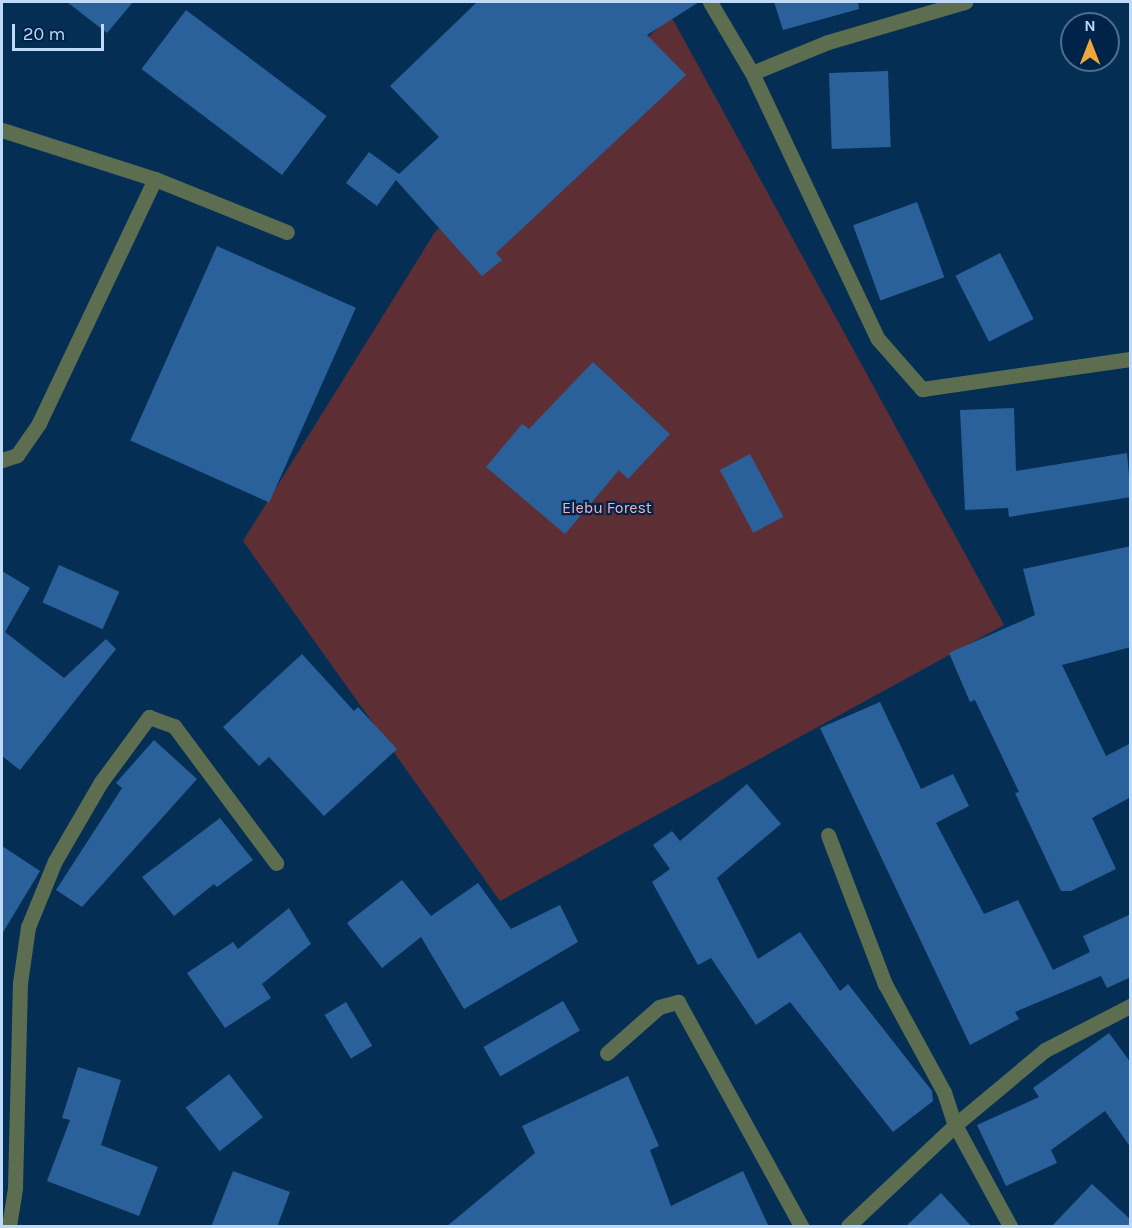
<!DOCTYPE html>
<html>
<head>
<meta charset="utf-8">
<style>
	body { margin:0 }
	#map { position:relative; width:1132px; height:1228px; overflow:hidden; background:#052e55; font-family:Karla,sans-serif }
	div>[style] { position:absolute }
	.green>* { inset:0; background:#5d2f35 }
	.building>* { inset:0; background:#2a619a; transform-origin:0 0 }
	.minor>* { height:15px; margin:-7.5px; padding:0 7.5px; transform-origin:7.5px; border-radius:7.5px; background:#5d6e50 }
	span { translate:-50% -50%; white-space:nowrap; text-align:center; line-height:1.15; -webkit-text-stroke:4.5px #002449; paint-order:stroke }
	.park-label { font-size:16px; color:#f6b0b7 }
	.frame { position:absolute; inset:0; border:3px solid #bfdaf8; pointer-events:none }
	.north { position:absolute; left:1060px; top:12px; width:60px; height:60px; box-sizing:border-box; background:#002449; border:2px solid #4c6d8f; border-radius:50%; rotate:0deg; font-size:16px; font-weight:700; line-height:24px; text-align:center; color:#bfdaf8 }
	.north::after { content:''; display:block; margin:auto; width:21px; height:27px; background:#f0a63e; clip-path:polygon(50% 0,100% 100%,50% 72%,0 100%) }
	.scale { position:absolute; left:12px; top:24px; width:92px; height:27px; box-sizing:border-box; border:3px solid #bfdaf8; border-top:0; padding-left:8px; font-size:18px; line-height:21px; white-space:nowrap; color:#bfdaf8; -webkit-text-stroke:4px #002449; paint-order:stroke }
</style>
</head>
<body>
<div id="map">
	<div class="green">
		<i style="clip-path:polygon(671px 16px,1004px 625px,500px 901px,243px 541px,435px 232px)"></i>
	</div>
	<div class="building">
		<i style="clip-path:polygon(67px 2px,133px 2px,107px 33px)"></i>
		<i style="clip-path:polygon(477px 2px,699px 2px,647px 35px,686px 75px,496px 253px,502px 260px,482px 276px,396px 180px,377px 206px,346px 183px,369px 152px,399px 174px,439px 137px,390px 86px)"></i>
		<i style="clip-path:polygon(774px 2px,858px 2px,859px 9px,783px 30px)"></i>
		<i style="left:186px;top:10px;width:176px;height:74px;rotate:37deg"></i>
		<i style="left:888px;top:71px;width:76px;height:59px;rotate:88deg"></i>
		<i style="left:917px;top:202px;width:80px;height:68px;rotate:70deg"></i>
		<i style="left:217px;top:246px;width:152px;height:213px;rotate:24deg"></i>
		<i style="left:1000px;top:253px;width:74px;height:50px;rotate:63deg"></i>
		<i style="clip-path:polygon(593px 362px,670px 434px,628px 479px,619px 470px,565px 534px,486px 467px,522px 424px,529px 429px)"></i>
		<i style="clip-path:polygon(1014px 408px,1016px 471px,1127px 453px,1131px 497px,1009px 517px,1008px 508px,965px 510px,960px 410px)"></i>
		<i style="left:750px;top:454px;width:71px;height:34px;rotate:62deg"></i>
		<i style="clip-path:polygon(1131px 546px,1131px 647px,1062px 665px,1106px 756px,1131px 743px,1131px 797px,1092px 818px,1116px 869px,1071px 891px,1061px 891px,1015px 793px,1019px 792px,975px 700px,970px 702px,949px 653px,1035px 615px,1023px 569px)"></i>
		<i style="left:59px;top:565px;width:66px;height:41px;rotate:24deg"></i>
		<i style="clip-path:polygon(2px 571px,30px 588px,5px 632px,64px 678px,106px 639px,116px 649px,20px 770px,2px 756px)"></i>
		<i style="clip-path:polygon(302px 654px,354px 711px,358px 707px,397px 749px,324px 816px,269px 757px,259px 766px,223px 727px)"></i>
		<i style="clip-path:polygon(880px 702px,921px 789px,953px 774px,969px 806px,936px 823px,984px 914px,1018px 900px,1053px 970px,1090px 952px,1083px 936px,1131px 914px,1131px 977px,1107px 988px,1101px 976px,1015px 1012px,1019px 1019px,970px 1045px,820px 728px)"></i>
		<i style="clip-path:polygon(154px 740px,197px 779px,82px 907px,56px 890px,122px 788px,116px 783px)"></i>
		<i style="clip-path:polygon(747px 784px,781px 824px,717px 878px,758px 959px,800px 932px,840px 991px,848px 984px,932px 1091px,933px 1101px,893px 1132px,790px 1002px,756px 1025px,711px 958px,698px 965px,652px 882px,670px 869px,653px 845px,672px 831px,680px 841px)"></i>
		<i style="clip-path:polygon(220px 818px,253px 860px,217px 887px,214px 884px,174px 916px,142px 877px)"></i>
		<i style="clip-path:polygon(2px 846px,40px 871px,2px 934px)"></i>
		<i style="clip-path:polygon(402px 880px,431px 916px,478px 883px,511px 929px,560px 905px,578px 942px,464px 1009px,421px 937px,382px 968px,347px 923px)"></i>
		<i style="clip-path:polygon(289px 908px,311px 944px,262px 984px,271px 998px,225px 1028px,187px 973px,233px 942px,238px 949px)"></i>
		<i style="left:563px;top:1001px;width:34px;height:92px;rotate:60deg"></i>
		<i style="left:346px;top:1002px;width:51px;height:25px;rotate:59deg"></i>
		<i style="clip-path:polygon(1109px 1033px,1131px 1063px,1131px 1148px,1105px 1111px,1051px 1150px,1057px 1163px,1006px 1186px,977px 1125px,1039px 1097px,1033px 1088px)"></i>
		<i style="clip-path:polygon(78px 1067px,121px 1080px,101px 1145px,158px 1167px,139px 1216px,47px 1181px,70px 1120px,62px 1118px)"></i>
		<i style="left:229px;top:1074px;width:55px;height:55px;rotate:52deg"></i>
		<i style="clip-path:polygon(628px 1076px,659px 1146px,650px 1150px,671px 1206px,743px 1171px,769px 1227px,446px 1227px,535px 1153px,522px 1126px)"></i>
		<i style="clip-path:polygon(233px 1171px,290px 1192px,277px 1227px,211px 1227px)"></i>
		<i style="clip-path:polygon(1092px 1184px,1131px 1220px,1131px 1227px,1051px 1227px)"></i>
		<i style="clip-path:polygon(941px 1193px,972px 1227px,905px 1227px)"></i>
	</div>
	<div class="minor">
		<i style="left:710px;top:2px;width:82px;rotate:59.4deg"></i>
		<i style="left:752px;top:73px;width:294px;rotate:64.7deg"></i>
		<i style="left:878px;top:339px;width:67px;rotate:48.7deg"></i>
		<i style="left:922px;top:389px;width:210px;rotate:-8.2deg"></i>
		<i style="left:752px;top:73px;width:82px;rotate:-22.2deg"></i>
		<i style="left:828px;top:42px;width:143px;rotate:-16.3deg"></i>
		<i style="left:2px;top:130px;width:161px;rotate:17.8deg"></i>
		<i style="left:155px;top:179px;width:142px;rotate:21.9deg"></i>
		<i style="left:2px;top:460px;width:16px;rotate:-18deg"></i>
		<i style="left:17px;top:455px;width:39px;rotate:-55deg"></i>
		<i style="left:39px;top:423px;width:270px;rotate:-64.6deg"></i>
		<i style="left:828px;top:835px;width:160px;rotate:69.1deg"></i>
		<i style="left:885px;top:984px;width:123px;rotate:61.4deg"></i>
		<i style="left:944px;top:1092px;width:35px;rotate:72deg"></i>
		<i style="left:955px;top:1125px;width:115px;rotate:61.4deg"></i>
		<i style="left:607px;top:1053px;width:69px;rotate:-41.5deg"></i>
		<i style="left:659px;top:1007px;width:20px;rotate:-15deg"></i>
		<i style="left:678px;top:1002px;width:256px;rotate:61.2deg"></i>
		<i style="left:9px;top:1226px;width:39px;rotate:-81deg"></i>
		<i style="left:15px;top:1187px;width:204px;rotate:-88.6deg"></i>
		<i style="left:20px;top:983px;width:57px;rotate:-81.9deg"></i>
		<i style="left:28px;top:927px;width:71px;rotate:-67.8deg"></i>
		<i style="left:55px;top:861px;width:91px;rotate:-59.8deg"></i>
		<i style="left:101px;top:782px;width:81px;rotate:-53.6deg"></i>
		<i style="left:149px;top:717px;width:27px;rotate:20deg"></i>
		<i style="left:174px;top:726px;width:171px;rotate:53.3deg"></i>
		<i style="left:848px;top:1226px;width:147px;rotate:-43.3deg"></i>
		<i style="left:955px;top:1125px;width:117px;rotate:-39.8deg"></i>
		<i style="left:1045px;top:1050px;width:96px;rotate:-27.4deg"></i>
	</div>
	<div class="park-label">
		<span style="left:607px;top:508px">Elebu Forest</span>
	</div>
	<div class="frame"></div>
	<div class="north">N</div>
	<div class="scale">20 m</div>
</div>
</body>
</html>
